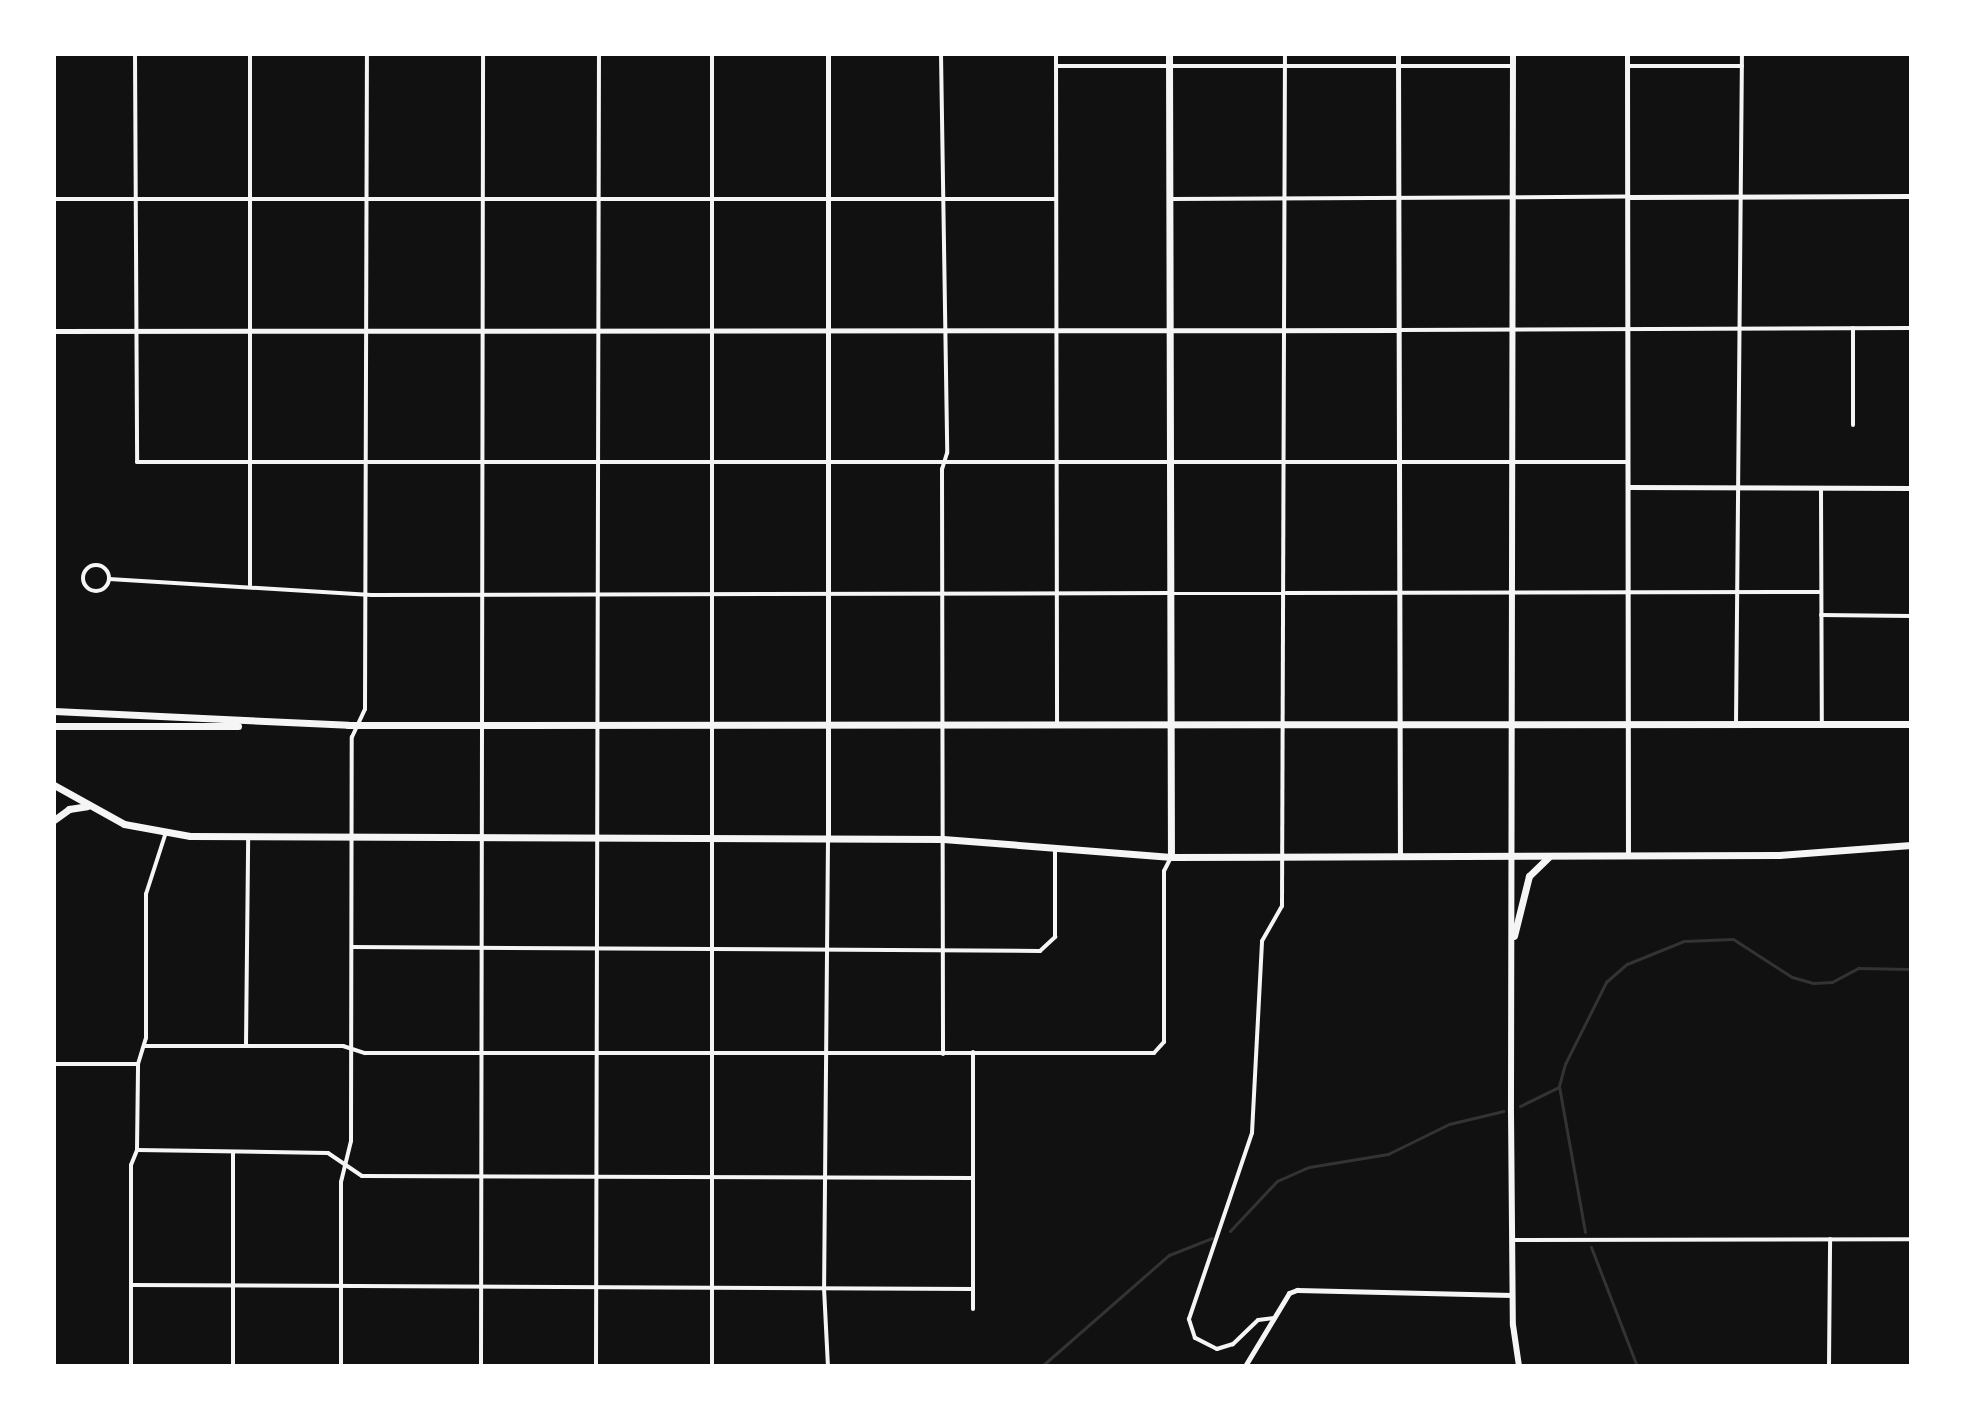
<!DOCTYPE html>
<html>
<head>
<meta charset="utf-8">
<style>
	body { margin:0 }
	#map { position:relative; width:1965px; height:1420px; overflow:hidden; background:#111; font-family:Raleway,sans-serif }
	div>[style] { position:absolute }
	.stream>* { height:3px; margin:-1.5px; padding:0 1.5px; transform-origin:1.5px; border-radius:1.5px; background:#333 }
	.pedestrian>* { height:3px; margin:-1.5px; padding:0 1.5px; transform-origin:1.5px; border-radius:1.5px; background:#f5f5f5 }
	.minor>* { height:4px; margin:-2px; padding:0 2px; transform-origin:2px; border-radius:2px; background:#f5f5f5 }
	.minor>.ring { margin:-2px; padding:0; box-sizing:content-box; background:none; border:4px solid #f5f5f5; border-radius:50% }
	.tertiary>* { height:5px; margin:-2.5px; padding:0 2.5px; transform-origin:2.5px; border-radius:2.5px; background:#f5f5f5 }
	.secondary>* { height:6px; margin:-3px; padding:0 3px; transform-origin:3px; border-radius:3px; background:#f5f5f5 }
	.primary>* { height:7px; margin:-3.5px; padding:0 3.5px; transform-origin:3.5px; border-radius:3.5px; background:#f5f5f5 }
	.trunk>* { height:7px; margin:-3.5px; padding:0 3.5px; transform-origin:3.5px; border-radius:3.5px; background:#f5f5f5 }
	span { translate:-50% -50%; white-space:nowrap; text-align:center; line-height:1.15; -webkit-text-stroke:8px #fff; paint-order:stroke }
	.frame { position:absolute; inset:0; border:56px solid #fff; pointer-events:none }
</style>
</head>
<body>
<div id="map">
	<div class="stream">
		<i style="left:1520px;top:1106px;width:43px;rotate:-26deg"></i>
		<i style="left:1230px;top:1231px;width:69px;rotate:-46.8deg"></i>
		<i style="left:1277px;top:1181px;width:35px;rotate:-24deg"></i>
		<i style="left:1309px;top:1167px;width:80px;rotate:-9.3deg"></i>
		<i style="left:1388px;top:1154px;width:68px;rotate:-26.2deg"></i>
		<i style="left:1449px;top:1124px;width:56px;rotate:-13.5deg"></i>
		<i style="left:1585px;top:1232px;width:148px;rotate:-100.1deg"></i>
		<i style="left:1559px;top:1086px;width:23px;rotate:-75deg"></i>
		<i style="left:1565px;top:1064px;width:92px;rotate:-63.4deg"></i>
		<i style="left:1606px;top:982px;width:28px;rotate:-41deg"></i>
		<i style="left:1627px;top:964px;width:61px;rotate:-22deg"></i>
		<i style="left:1684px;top:941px;width:49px;rotate:-2.3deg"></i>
		<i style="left:1733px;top:939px;width:70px;rotate:32.8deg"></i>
		<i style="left:1792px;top:977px;width:22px;rotate:16deg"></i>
		<i style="left:1813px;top:983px;width:19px;rotate:-3deg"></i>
		<i style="left:1832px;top:982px;width:30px;rotate:-28deg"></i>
		<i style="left:1858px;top:968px;width:53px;rotate:1.1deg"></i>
		<i style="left:1591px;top:1247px;width:128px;rotate:68.9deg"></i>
		<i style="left:1042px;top:1366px;width:169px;rotate:-41.2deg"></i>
		<i style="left:1169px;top:1255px;width:46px;rotate:-21.6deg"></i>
	</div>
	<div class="pedestrian">
		<i style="left:1173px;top:593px;width:109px"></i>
	</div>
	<div class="minor">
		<i style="left:135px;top:54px;width:408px;rotate:89.7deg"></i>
		<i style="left:137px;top:462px;width:1491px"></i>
		<i style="left:712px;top:54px;width:1312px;rotate:90deg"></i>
		<i style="left:941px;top:54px;width:399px;rotate:89.1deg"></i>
		<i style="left:947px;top:453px;width:17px;rotate:107deg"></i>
		<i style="left:942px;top:469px;width:585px;rotate:89.9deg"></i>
		<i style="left:1056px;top:54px;width:669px;rotate:89.91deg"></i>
		<i style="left:1056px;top:66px;width:457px"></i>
		<i style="left:1627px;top:66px;width:115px"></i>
		<i style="left:54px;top:199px;width:1001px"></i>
		<i style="left:1171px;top:199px;width:457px;rotate:-0.3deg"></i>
		<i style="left:1399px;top:330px;width:512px;rotate:-0.22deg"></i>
		<i style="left:1853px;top:425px;width:97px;rotate:-90deg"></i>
		<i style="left:1821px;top:488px;width:237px;rotate:89.8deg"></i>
		<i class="ring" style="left:83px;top:565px;width:22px;height:22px"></i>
		<i style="left:109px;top:579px;width:263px;rotate:3.5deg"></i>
		<i style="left:372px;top:595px;width:799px;rotate:-0.14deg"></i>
		<i style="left:250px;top:585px;width:531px;rotate:-90deg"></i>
		<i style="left:1286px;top:593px;width:535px;rotate:-0.11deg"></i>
		<i style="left:1821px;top:615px;width:90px;rotate:0.6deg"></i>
		<i style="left:1736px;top:724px;width:670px;rotate:-89.49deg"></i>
		<i style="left:828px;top:839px;width:449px;rotate:90.5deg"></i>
		<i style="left:824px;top:1288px;width:78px;rotate:87.1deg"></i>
		<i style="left:352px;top:947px;width:688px;rotate:0.33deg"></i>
		<i style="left:1040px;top:951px;width:21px;rotate:-43deg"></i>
		<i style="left:1055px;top:937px;width:88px;rotate:-90deg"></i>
		<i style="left:246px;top:1045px;width:208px;rotate:-89.4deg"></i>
		<i style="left:145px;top:1046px;width:198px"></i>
		<i style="left:343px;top:1046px;width:23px;rotate:18deg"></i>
		<i style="left:365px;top:1053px;width:789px"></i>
		<i style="left:1154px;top:1053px;width:15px;rotate:-48deg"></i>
		<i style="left:1164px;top:1042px;width:171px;rotate:-90deg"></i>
		<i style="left:1164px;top:871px;width:16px;rotate:-63deg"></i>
		<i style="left:973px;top:1052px;width:257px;rotate:90deg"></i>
		<i style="left:54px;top:1064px;width:84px"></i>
		<i style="left:137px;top:1150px;width:191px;rotate:0.9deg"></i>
		<i style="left:328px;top:1153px;width:41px;rotate:34.1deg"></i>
		<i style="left:362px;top:1176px;width:611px;rotate:0.19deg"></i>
		<i style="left:233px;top:1152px;width:214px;rotate:90deg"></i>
		<i style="left:1513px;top:1240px;width:398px;rotate:-0.1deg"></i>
		<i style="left:131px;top:1285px;width:842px;rotate:0.27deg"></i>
		<i style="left:1274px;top:1318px;width:16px;rotate:173deg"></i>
		<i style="left:1258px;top:1320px;width:35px;rotate:136deg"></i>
		<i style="left:1233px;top:1344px;width:17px;rotate:163deg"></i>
		<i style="left:1217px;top:1349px;width:25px;rotate:-153deg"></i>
		<i style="left:1195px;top:1338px;width:20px;rotate:-108deg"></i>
		<i style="left:1189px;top:1319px;width:196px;rotate:-71.3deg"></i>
		<i style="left:1252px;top:1133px;width:192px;rotate:-87deg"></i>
		<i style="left:1262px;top:941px;width:40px;rotate:-60.3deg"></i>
		<i style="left:1282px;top:906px;width:852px;rotate:-89.8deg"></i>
		<i style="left:131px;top:1366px;width:201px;rotate:-90deg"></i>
		<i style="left:131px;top:1165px;width:16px;rotate:-68deg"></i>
		<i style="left:137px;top:1150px;width:86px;rotate:-89.3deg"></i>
		<i style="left:138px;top:1064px;width:27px;rotate:-73deg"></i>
		<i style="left:146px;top:1038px;width:144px;rotate:-90deg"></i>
		<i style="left:146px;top:894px;width:62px;rotate:-72.1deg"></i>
		<i style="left:341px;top:1366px;width:184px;rotate:-90deg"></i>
		<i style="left:341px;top:1182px;width:42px;rotate:-76.3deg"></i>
		<i style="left:351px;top:1141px;width:404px;rotate:-89.9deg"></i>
		<i style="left:352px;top:737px;width:31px;rotate:-65deg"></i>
		<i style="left:365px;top:709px;width:655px;rotate:-89.83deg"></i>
		<i style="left:481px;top:1366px;width:1312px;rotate:-89.91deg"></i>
		<i style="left:596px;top:1366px;width:1312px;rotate:-89.87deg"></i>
		<i style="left:1829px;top:1366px;width:127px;rotate:-89.5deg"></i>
	</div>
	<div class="tertiary">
		<i style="left:828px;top:54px;width:785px;rotate:90deg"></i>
		<i style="left:1398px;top:54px;width:803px;rotate:89.86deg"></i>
		<i style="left:1627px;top:54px;width:802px;rotate:89.93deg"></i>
		<i style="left:1628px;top:197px;width:283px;rotate:-0.2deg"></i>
		<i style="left:54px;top:331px;width:1345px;rotate:-0.04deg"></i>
		<i style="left:1628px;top:487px;width:283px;rotate:0.2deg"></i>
		<i style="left:1245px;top:1366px;width:85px;rotate:-58.9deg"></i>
		<i style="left:1289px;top:1293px;width:9px;rotate:-21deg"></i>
		<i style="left:1297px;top:1290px;width:215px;rotate:1.3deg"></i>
	</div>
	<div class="secondary">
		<i style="left:1513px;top:54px;width:1058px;rotate:90.11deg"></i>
		<i style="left:1511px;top:1112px;width:213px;rotate:89.5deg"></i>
		<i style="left:1513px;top:1325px;width:41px;rotate:81.7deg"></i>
	</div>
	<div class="primary">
		<i style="left:1169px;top:54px;width:803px;rotate:89.86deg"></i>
	</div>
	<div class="trunk">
		<i style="left:54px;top:711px;width:294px;rotate:2.7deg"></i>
		<i style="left:348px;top:725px;width:1563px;rotate:-0.04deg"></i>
		<i style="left:54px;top:726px;width:184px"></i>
		<i style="left:54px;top:785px;width:80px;rotate:29.1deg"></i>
		<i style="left:124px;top:824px;width:67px;rotate:10.3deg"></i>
		<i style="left:190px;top:836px;width:753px;rotate:0.23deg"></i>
		<i style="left:943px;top:839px;width:229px;rotate:4.5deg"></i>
		<i style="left:1171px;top:857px;width:608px;rotate:-0.19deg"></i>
		<i style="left:1779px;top:855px;width:132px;rotate:-4.3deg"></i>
		<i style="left:54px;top:820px;width:19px;rotate:-36deg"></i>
		<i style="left:69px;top:809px;width:18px;rotate:-9deg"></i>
		<i style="left:1514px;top:936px;width:62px;rotate:-76deg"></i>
		<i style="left:1529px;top:876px;width:28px;rotate:-44deg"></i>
	</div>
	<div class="frame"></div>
</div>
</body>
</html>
